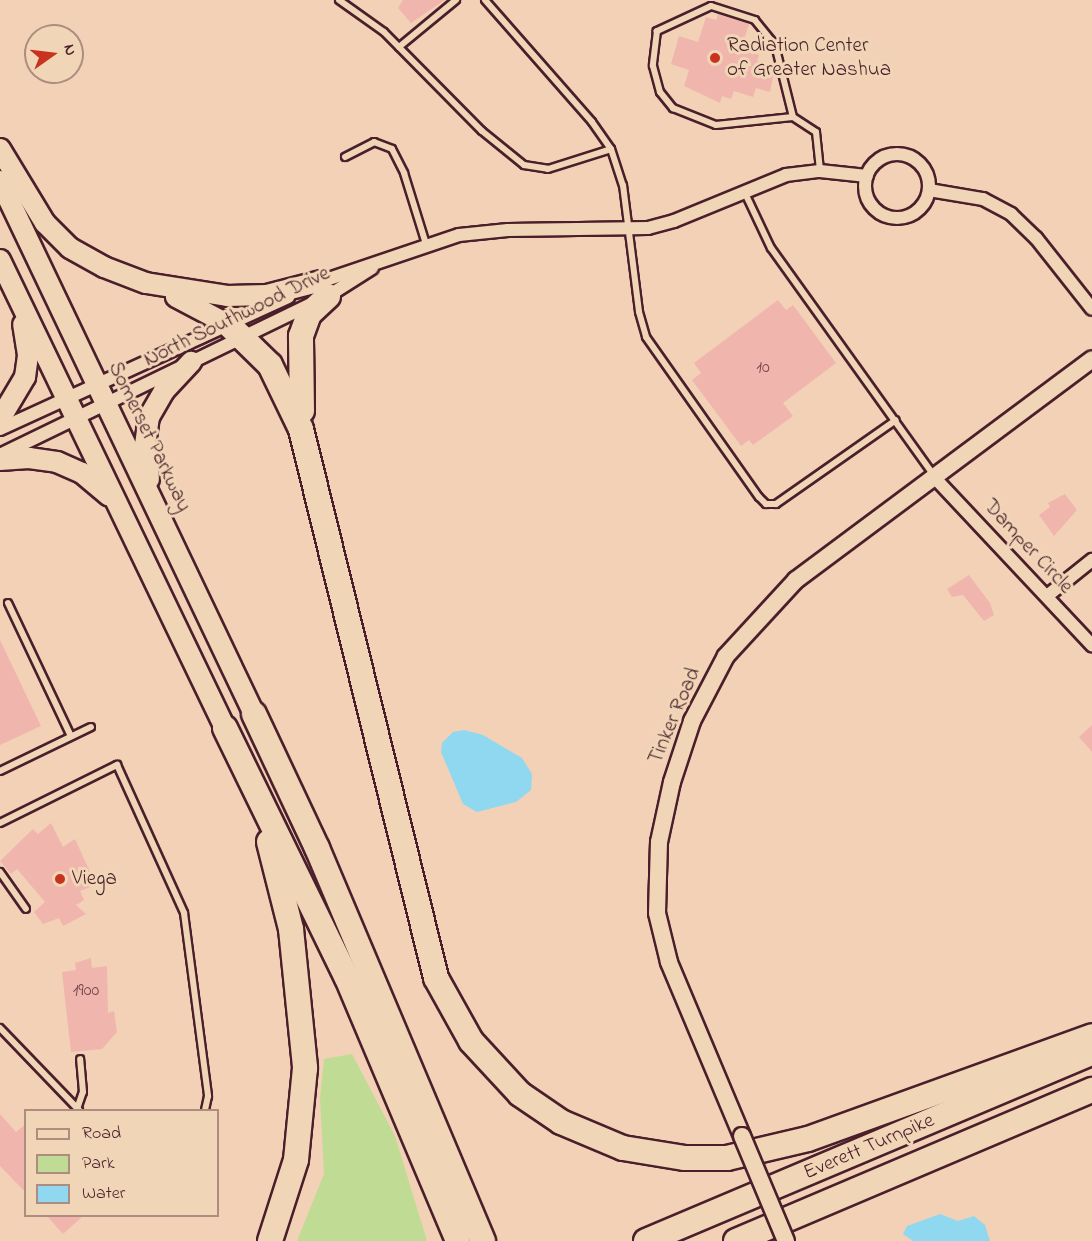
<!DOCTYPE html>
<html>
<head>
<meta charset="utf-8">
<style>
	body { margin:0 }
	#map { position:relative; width:1092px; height:1241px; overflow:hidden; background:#f2d1b7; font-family:"Indie Flower",sans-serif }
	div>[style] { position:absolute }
	.green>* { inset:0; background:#c0db93 }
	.water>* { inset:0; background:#8fd8f0 }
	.building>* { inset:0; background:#f0b6ad }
	.roads { filter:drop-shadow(2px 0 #4a1f2b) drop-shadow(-2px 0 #4a1f2b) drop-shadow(0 2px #4a1f2b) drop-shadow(0 -2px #4a1f2b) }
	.service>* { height:6px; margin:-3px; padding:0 3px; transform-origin:3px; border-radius:3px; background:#f0d5b7 }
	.minor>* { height:12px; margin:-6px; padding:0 6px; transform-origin:6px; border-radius:6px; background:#f0d5b7 }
	.minor>.ring { margin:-6px; padding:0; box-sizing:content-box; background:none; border:12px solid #f0d5b7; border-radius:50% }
	.tertiary>* { height:16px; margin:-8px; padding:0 8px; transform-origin:8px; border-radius:8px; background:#f0d5b7 }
	.primary>* { height:20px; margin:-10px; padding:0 10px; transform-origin:10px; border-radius:10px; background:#f0d5b7 }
	.motorway>* { height:24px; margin:-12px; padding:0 12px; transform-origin:12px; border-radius:12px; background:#f0d5b7 }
	.bridges { filter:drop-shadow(2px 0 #4a1f2b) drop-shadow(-2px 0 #4a1f2b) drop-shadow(0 2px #4a1f2b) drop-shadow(0 -2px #4a1f2b) }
	.tertiary-bridge>* { height:16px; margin:-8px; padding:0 8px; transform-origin:8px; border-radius:8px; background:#f0d5b7 }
	.dots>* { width:16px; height:16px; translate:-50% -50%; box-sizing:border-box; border:3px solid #f0d5b7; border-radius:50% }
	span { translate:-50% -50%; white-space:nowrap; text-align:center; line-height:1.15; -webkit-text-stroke:6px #f0d5b7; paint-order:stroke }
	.number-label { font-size:18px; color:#74454c }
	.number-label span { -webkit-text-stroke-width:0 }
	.poi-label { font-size:21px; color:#4a1f2b }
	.left { translate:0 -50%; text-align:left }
	.street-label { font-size:21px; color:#4a1f2b }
	.legend { position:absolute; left:24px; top:1109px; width:195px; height:108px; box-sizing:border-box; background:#f0d5b7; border:2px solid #ae8c7f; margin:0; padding:8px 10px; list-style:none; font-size:18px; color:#4a1f2b }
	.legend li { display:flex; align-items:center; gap:12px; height:30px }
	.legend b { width:30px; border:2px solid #ae8c7f }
	.north { position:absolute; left:24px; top:24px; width:60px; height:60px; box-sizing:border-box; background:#f0d5b7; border:2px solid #ae8c7f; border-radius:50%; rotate:76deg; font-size:16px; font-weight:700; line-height:24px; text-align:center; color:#4a1f2b }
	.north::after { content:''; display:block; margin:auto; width:21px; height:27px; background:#c8321e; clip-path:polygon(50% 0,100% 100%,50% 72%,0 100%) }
</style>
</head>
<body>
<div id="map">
	<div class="green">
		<i style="clip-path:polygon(352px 1054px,395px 1136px,427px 1241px,297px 1241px,324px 1174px,320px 1098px,324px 1059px)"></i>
	</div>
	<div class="water">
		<i style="clip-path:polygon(464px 730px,483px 735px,522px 758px,532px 774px,531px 790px,516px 802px,477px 812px,463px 804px,441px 752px,442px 743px,453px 732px)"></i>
		<i style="clip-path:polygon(940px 1214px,958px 1221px,974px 1216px,985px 1225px,990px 1241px,913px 1241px,903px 1234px,907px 1226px)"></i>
	</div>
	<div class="building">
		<i style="clip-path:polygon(403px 0,445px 0,411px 23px,398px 8px)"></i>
		<i style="clip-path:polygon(718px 14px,749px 24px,741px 49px,759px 55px,757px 61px,775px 67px,770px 92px,756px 88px,753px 97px,734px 91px,731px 99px,722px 96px,720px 103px,684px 86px,689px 70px,671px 64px,679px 36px,698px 42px,706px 17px,716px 20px)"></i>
		<i style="clip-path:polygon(778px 300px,786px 310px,793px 305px,836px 363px,783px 403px,793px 416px,753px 445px,749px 440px,741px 446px,692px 380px,701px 373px,694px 363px)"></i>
		<i style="clip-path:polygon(1065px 494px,1077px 510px,1054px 536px,1039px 515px,1050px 507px,1048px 503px)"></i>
		<i style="clip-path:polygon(969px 575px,990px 603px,994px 615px,984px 621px,963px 595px,952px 597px,947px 589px)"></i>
		<i style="clip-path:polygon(0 640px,41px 726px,0 745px)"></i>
		<i style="clip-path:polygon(1092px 725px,1092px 752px,1079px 737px)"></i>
		<i style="clip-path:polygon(51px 823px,63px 847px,75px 839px,96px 885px,80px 891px,84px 900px,76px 905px,86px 914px,63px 926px,59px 918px,43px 924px,34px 912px,45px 902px,17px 869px,11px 874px,0 861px,33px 829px,38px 834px)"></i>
		<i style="clip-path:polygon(91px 958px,92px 968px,107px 966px,108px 1013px,114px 1011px,117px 1032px,102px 1049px,71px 1052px,62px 972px,76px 970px,75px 963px)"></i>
		<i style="clip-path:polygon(0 1114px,16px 1132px,26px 1124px,26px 1193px,0 1166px)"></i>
		<i style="clip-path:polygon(46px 1215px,84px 1215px,63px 1234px)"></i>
	</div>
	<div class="roads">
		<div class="service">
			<i style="left:339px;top:0;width:55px;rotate:35.4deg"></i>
			<i style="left:384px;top:32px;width:139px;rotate:45.3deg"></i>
			<i style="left:482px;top:131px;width:54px;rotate:39deg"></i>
			<i style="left:524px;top:165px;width:24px;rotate:9deg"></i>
			<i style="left:548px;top:169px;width:66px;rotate:-17.6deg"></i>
			<i style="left:485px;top:0;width:162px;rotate:48.7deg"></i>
			<i style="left:592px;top:122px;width:33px;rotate:55deg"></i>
			<i style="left:611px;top:149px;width:38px;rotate:72deg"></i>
			<i style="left:623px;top:185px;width:128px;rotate:82.8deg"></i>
			<i style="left:639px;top:312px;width:26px;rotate:74deg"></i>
			<i style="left:646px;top:337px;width:196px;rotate:54.8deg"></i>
			<i style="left:759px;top:497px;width:10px;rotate:45deg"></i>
			<i style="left:766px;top:504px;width:10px"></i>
			<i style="left:776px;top:504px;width:146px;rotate:-35deg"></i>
			<i style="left:399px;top:47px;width:74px;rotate:-39.5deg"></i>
			<i style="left:793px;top:117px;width:74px;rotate:-104deg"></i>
			<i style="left:775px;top:45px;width:32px;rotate:-129deg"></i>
			<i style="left:755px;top:20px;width:46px;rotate:-162.3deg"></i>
			<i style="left:711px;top:6px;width:60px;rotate:155.2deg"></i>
			<i style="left:657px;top:31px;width:35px;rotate:97deg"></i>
			<i style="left:653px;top:66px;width:27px;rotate:75deg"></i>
			<i style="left:660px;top:92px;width:21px;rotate:51deg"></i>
			<i style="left:673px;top:108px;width:46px;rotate:21.6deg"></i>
			<i style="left:716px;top:125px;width:77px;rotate:-5.9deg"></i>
			<i style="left:793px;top:117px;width:27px;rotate:33deg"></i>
			<i style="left:816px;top:132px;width:39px;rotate:84deg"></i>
			<i style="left:345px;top:157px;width:33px;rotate:-27deg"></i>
			<i style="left:374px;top:142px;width:19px;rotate:21deg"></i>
			<i style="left:392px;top:149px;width:27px;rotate:63deg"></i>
			<i style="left:404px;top:173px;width:74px;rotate:72.8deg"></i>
			<i style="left:744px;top:191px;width:63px;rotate:64.7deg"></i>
			<i style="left:771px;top:248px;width:280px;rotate:54.4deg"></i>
			<i style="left:8px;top:603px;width:147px;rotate:64.7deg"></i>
			<i style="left:0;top:771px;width:101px;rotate:-25.8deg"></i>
			<i style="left:0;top:823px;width:131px;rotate:-26.4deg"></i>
			<i style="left:117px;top:765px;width:162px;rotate:65.6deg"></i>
			<i style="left:184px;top:913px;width:185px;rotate:82.5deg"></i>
			<i style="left:208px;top:1096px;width:14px;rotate:102deg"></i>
			<i style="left:0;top:872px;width:45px;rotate:54.9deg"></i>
			<i style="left:0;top:1028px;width:114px;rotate:46.1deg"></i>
			<i style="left:77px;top:1109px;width:18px;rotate:-71deg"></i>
			<i style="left:83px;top:1092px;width:33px;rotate:-95deg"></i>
		</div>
		<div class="minor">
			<i class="ring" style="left:865px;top:154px;width:52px;height:52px"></i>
			<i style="left:929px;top:190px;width:55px;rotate:9.5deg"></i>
			<i style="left:983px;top:199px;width:32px;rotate:28deg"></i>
			<i style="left:1011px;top:214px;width:35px;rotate:44deg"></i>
			<i style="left:1036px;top:238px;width:90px;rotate:51.7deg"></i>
			<i style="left:314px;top:284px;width:153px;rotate:-18.7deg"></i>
			<i style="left:459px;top:235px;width:49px;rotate:-5.8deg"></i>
			<i style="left:508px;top:230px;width:140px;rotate:-0.8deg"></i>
			<i style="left:648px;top:228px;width:27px;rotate:-15deg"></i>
			<i style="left:674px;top:221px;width:121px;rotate:-22.3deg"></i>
			<i style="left:786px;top:175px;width:34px;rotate:-7deg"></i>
			<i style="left:820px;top:171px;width:47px;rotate:6.1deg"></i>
			<i style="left:0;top:429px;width:317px;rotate:-24.6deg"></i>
			<i style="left:0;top:455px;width:365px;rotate:-25.9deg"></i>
			<i style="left:328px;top:296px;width:52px;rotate:-32.5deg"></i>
			<i style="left:934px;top:477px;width:231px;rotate:46.8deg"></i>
			<i style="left:1047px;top:596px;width:58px;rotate:-38.7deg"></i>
		</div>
		<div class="tertiary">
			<i style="left:742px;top:1136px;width:189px;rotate:-112.8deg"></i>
			<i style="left:669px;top:962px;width:50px;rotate:-103.8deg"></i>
			<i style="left:657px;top:913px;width:71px;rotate:-88.4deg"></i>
			<i style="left:659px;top:842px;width:61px;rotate:-77.8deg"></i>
			<i style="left:672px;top:782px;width:64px;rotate:-71.8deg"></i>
			<i style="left:692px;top:721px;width:73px;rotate:-62.4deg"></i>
			<i style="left:726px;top:656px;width:103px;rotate:-47.4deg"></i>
			<i style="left:796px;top:580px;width:369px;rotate:-36.7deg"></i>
		</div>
		<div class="primary">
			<i style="left:0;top:149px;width:87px;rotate:58.7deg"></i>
			<i style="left:45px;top:223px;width:35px;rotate:45deg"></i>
			<i style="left:70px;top:248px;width:39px;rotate:29deg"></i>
			<i style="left:104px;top:267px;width:45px;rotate:20.9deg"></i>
			<i style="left:146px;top:283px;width:82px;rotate:9.1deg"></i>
			<i style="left:227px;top:296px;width:40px;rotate:-1.4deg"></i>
			<i style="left:267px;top:295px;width:56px;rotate:-14.5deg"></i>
			<i style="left:0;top:181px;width:590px;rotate:64.52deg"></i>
			<i style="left:0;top:260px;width:519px;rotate:64.32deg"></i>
			<i style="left:176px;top:297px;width:60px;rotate:27.8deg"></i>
			<i style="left:0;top:419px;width:49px;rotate:-59.2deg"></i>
			<i style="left:25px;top:377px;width:22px;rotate:-82deg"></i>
			<i style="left:28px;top:355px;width:31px;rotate:-99deg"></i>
			<i style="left:0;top:460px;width:29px;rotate:-4deg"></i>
			<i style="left:29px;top:458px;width:28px;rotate:8deg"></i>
			<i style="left:57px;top:462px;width:27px;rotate:24deg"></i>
			<i style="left:82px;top:473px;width:35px;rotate:40deg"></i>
			<i style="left:149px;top:479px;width:34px;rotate:-97deg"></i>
			<i style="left:145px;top:445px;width:28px;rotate:-82deg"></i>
			<i style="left:149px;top:417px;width:30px;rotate:-60deg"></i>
			<i style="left:164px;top:391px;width:40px;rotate:-47deg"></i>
		</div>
		<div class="motorway">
			<i style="left:229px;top:325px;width:57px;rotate:44.3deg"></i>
			<i style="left:270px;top:365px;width:71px;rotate:64.2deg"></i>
			<i style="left:301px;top:429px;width:565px;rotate:76.18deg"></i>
			<i style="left:436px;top:978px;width:72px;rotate:60.9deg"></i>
			<i style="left:471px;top:1041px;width:72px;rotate:47.2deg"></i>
			<i style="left:520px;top:1094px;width:50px;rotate:34.3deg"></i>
			<i style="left:561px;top:1122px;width:67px;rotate:22.8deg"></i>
			<i style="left:623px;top:1148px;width:63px;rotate:9.2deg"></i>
			<i style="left:685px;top:1158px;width:42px"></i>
			<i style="left:727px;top:1158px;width:83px;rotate:-13.2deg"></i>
			<i style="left:808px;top:1139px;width:302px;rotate:-19.9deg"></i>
			<i style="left:302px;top:411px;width:75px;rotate:-90.8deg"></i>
			<i style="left:301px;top:336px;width:23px;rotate:-70deg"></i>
			<i style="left:309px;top:314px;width:26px;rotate:-43deg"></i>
			<i style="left:254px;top:714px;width:148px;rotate:64.8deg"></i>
			<i style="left:317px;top:848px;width:427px;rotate:67.1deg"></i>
			<i style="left:225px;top:728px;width:278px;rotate:64deg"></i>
			<i style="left:347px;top:978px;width:285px;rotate:67.1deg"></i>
			<i style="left:269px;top:842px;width:90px;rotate:75.8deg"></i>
			<i style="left:291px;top:929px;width:140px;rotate:84.2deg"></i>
			<i style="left:305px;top:1068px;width:92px;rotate:95.6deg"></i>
			<i style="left:296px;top:1160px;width:85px;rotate:107.8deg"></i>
			<i style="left:646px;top:1241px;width:484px;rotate:-22.9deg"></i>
			<i style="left:736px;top:1241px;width:387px;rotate:-23deg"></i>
		</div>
	</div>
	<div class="bridges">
		<div class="tertiary-bridge">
			<i style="left:742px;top:1136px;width:114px;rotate:67.3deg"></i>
		</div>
	</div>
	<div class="dots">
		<i style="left:715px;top:58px;background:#c8321e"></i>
		<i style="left:60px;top:879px;background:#c8321e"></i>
	</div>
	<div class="number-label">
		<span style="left:763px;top:368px">10</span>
		<span style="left:86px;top:991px">1900</span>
	</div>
	<div class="poi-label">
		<span class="left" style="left:727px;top:58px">Radiation Center<br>of Greater Nashua</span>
		<span class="left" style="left:72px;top:879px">Viega</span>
	</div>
	<div class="street-label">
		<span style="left:237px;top:317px;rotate:-26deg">North Southwood Drive</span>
		<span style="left:149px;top:437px;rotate:64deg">Somerset Parkway</span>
		<span style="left:1028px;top:547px;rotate:47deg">Damper Circle</span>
		<span style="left:675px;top:716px;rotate:-67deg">Tinker Road</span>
		<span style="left:869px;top:1147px;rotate:-23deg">Everett Turnpike</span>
	</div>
	<ul class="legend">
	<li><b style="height:8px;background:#f0d5b7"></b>Road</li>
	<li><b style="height:16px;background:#c0db93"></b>Park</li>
	<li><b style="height:16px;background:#8fd8f0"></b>Water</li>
	</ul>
	<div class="north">N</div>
</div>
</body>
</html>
